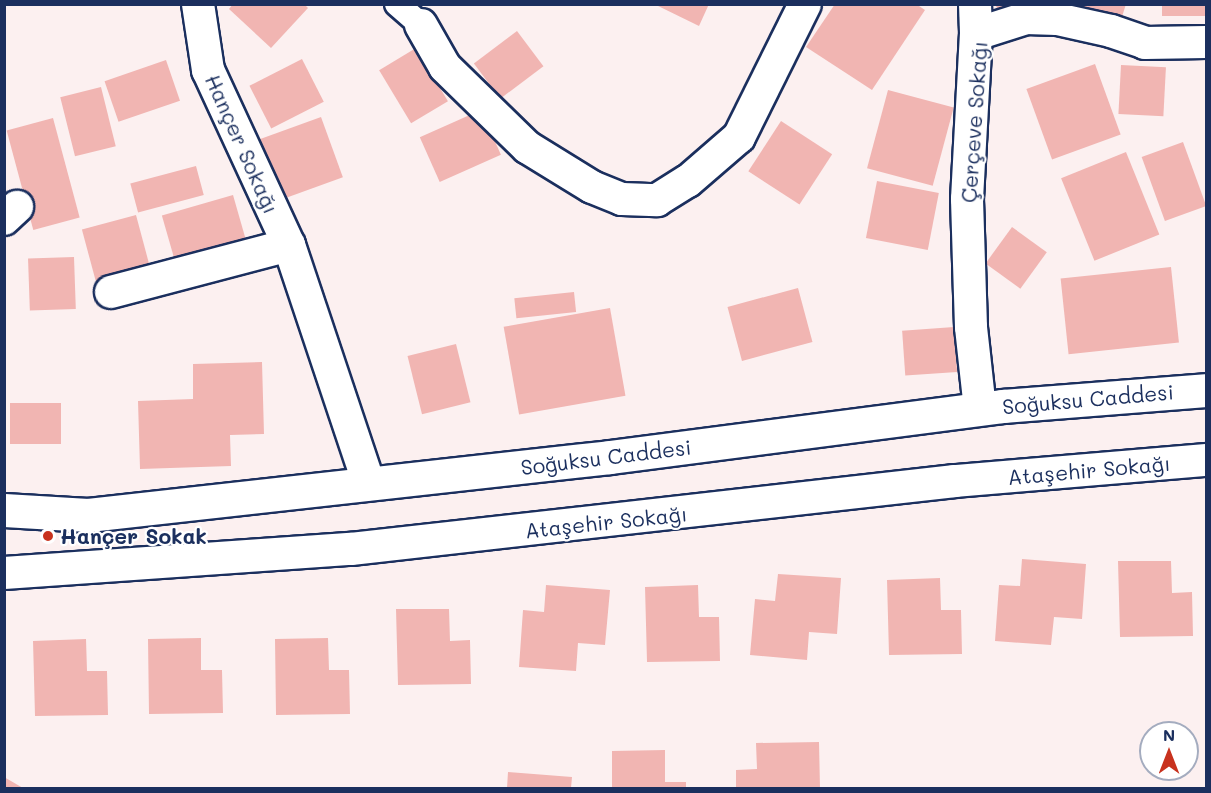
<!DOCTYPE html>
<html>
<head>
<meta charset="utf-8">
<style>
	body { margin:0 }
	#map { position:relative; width:1211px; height:793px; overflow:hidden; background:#fcf0f0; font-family:Mali,sans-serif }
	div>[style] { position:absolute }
	.building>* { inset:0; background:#f1b5b2; transform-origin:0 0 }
	.roads { filter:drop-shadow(2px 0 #1b2f5e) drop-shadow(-2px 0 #1b2f5e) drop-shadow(0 2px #1b2f5e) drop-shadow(0 -2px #1b2f5e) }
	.pedestrian>* { height:24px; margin:-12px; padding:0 12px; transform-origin:12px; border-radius:12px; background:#fff }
	.minor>* { height:32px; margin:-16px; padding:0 16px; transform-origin:16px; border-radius:16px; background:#fff }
	.secondary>* { height:33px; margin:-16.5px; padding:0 16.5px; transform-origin:16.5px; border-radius:16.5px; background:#fff }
	.dots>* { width:16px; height:16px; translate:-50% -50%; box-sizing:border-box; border:3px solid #fff; border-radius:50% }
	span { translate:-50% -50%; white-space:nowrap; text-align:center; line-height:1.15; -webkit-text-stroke:4.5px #fff; paint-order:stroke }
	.street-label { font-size:21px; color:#1b2f5e }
	.poi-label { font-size:21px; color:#1b2f5e; font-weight:700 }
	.left { translate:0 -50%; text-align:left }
	.frame { position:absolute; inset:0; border:6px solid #1b2f5e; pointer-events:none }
	.north { position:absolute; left:1139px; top:721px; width:60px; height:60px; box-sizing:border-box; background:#fff; border:2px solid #a4acbf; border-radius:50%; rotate:0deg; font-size:16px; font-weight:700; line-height:24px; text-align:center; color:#1b2f5e }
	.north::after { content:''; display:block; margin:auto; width:21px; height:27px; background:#c8321e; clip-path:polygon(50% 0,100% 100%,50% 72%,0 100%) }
</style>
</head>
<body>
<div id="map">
	<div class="building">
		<i style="clip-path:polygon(233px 4px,304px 4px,308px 8px,271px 48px,229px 9px)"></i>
		<i style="clip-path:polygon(654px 4px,709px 4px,699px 26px)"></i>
		<i style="clip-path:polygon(835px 4px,916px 4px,925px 10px,872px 90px,806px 47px)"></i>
		<i style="clip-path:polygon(995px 4px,1036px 4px,1004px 22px)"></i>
		<i style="clip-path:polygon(1075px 4px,1126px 4px,1121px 20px)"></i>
		<i style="left:1162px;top:4px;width:44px;height:12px"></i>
		<i style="left:517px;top:31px;width:44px;height:54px;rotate:53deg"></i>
		<i style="left:416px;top:48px;width:62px;height:43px;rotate:59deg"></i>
		<i style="left:302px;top:59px;width:48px;height:59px;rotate:63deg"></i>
		<i style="left:166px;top:60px;width:43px;height:65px;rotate:71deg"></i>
		<i style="left:1095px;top:64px;width:75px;height:73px;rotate:70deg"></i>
		<i style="left:1121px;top:65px;width:45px;height:49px;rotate:3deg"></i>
		<i style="left:101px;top:87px;width:61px;height:42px;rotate:76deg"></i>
		<i style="left:888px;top:90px;width:68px;height:81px;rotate:15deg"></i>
		<i style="left:481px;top:110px;width:49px;height:67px;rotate:66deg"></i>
		<i style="left:321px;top:117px;width:64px;height:69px;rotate:70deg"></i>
		<i style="left:53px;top:118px;width:103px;height:48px;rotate:75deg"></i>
		<i style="left:781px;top:121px;width:61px;height:60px;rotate:33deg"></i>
		<i style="left:1183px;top:142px;width:68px;height:44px;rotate:70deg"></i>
		<i style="left:1126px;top:152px;width:89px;height:70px;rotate:68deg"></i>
		<i style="left:196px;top:166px;width:30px;height:68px;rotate:75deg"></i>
		<i style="left:877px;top:181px;width:63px;height:58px;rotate:11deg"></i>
		<i style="left:233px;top:195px;width:45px;height:74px;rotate:74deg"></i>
		<i style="left:136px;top:215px;width:55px;height:56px;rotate:75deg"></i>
		<i style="left:1012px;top:227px;width:43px;height:45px;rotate:36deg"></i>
		<i style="left:74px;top:257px;width:52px;height:46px;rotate:88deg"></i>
		<i style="left:1171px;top:267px;width:76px;height:111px;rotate:84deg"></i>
		<i style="left:798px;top:288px;width:56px;height:73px;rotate:75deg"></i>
		<i style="left:574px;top:292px;width:20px;height:60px;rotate:84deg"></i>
		<i style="left:610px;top:308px;width:89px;height:108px;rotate:80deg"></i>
		<i style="left:954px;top:327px;width:45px;height:52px;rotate:86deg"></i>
		<i style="left:456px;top:344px;width:60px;height:50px;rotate:76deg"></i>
		<i style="clip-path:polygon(262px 362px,264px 434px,230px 435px,231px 466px,140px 469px,138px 401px,193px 399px,193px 364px)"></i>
		<i style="left:10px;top:403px;width:51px;height:41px"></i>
		<i style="clip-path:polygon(1022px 559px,1086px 564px,1082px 619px,1054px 617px,1051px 645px,995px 641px,999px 585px,1020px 586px)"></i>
		<i style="clip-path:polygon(1118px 561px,1171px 561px,1172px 593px,1192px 592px,1193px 636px,1120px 637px)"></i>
		<i style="clip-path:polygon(778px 574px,841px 578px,837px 634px,809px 632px,807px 660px,750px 655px,755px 599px,775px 601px)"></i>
		<i style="clip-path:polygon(940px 578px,941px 610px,961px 610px,962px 654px,889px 655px,887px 580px)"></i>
		<i style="clip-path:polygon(546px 585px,610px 590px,605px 645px,578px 643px,576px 671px,519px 667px,523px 610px,544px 612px)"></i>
		<i style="clip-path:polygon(698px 585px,699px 617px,719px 617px,720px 661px,647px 662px,645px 587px)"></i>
		<i style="clip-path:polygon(396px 609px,449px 609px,450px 641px,470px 640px,471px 684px,398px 685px)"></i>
		<i style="clip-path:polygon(201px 638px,201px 670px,222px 670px,223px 713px,149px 714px,148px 639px)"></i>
		<i style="clip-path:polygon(328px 638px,329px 670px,349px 670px,350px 714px,276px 715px,275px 639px)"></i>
		<i style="clip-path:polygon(86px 639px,87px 671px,107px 671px,108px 715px,35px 716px,33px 641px)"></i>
		<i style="clip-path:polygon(819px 742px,820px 788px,736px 788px,736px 770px,757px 769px,756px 743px)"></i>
		<i style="clip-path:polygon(665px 750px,665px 782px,686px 782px,686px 788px,612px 788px,612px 751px)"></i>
		<i style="clip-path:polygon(508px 772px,572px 777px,571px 788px,507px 788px)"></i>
		<i style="clip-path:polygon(4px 777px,23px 788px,4px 788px)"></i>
	</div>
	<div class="roads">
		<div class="pedestrian">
			<i style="left:397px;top:4px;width:32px;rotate:41deg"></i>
		</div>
		<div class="minor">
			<i style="left:198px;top:4px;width:67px;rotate:81.4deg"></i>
			<i style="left:208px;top:70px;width:193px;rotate:65.2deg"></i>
			<i style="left:289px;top:245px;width:252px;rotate:71.5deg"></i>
			<i style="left:975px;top:4px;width:30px;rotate:88deg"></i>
			<i style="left:421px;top:25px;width:48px;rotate:60.3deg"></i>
			<i style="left:445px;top:67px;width:115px;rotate:44.3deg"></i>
			<i style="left:527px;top:147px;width:76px;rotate:31.6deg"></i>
			<i style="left:592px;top:187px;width:32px;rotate:22deg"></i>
			<i style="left:622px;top:199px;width:35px;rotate:2deg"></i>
			<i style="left:657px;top:200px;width:36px;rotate:-32deg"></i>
			<i style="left:688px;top:181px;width:67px;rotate:-40.8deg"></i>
			<i style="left:739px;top:137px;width:148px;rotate:-63.6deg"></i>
			<i style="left:4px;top:219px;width:18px;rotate:-43deg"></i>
			<i style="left:111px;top:292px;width:184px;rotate:-14.8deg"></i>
			<i style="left:980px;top:409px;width:82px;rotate:-96.3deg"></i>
			<i style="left:971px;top:327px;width:128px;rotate:-91.8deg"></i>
			<i style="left:967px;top:199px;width:165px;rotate:-86.9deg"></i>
			<i style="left:976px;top:34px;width:52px;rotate:-17.7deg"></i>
			<i style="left:1026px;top:18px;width:31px;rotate:2deg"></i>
			<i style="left:1057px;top:19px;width:55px;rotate:12.5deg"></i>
			<i style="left:1111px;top:31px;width:36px;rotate:19deg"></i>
			<i style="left:1145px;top:43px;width:61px;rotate:-0.9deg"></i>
			<i style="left:4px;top:573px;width:348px;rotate:-4deg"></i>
			<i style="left:351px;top:549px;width:608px;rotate:-6.42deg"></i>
			<i style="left:955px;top:481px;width:252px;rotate:-4.8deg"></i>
		</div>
		<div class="secondary">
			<i style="left:4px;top:510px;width:84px;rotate:3.4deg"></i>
			<i style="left:88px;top:515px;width:525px;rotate:-6.34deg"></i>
			<i style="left:610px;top:457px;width:396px;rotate:-7.4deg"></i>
			<i style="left:1003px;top:406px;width:204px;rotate:-4.5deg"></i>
		</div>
	</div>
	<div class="dots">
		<i style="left:48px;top:536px;background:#c8321e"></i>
	</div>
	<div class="street-label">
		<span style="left:974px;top:122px;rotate:-86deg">Çerçeve Sokağı</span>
		<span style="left:242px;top:144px;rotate:66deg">Hançer Sokağı</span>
		<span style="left:1088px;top:399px;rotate:-5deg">Soğuksu Caddesi</span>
		<span style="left:606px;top:457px;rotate:-7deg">Soğuksu Caddesi</span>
		<span style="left:1089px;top:470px;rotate:-5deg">Ataşehir Sokağı</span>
		<span style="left:606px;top:522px;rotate:-6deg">Ataşehir Sokağı</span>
	</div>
	<div class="poi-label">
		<span class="left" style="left:60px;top:536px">Hançer Sokak</span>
	</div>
	<div class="frame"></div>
	<div class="north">N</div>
</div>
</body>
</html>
